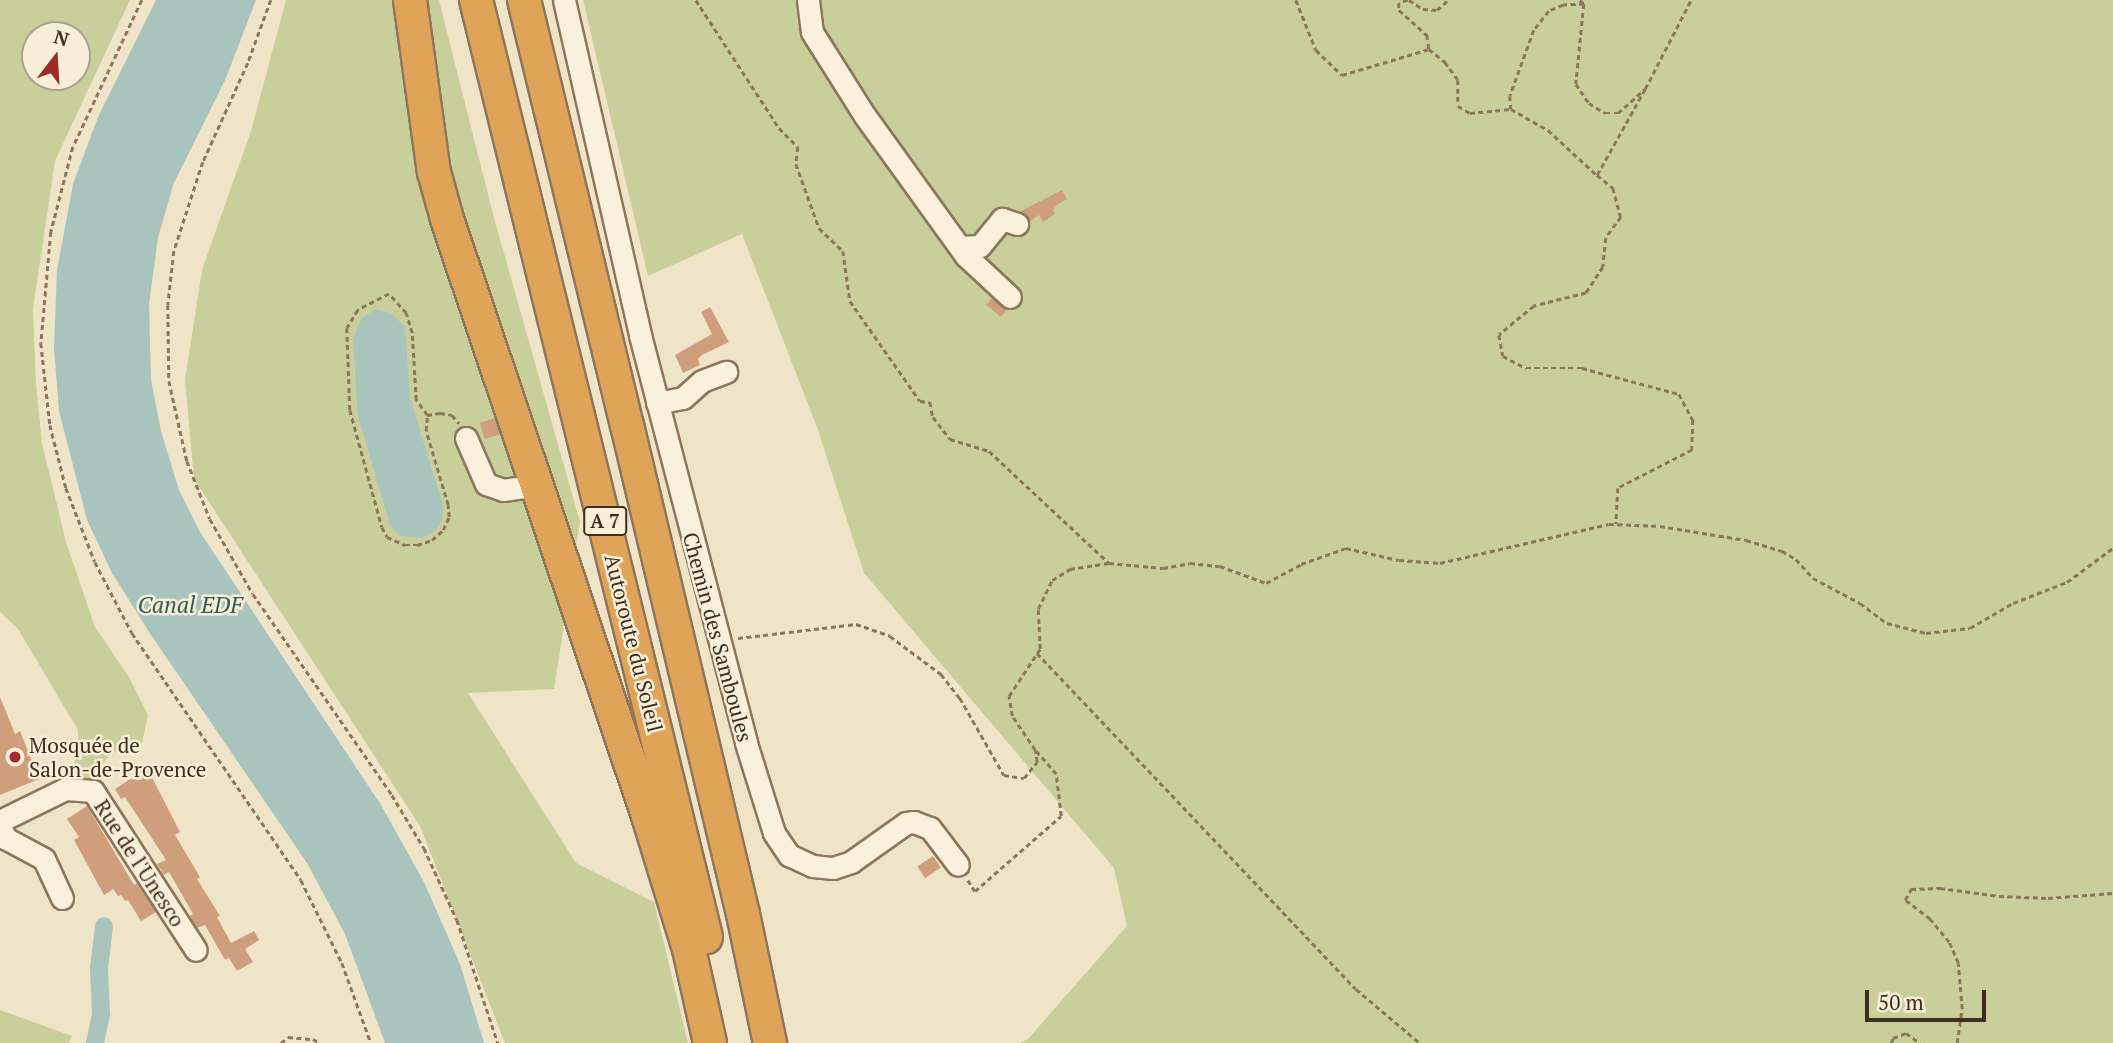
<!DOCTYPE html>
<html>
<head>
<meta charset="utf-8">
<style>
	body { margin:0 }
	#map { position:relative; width:2113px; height:1043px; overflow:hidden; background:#f0e4c8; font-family:"PT Serif",serif }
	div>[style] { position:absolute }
	.green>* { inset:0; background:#c9cf9b }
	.water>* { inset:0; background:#a9c4bc }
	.canal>* { height:18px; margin:-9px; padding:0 9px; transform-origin:9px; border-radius:9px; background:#a9c4bc }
	.building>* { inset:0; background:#cf9f7d; transform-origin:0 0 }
	.path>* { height:2.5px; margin-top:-1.25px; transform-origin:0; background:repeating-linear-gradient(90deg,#8d765c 0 5px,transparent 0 8.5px) }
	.roads { filter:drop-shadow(2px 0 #8d765c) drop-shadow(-2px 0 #8d765c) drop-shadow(0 2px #8d765c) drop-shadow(0 -2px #8d765c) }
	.minor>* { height:21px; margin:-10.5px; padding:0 10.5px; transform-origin:10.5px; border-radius:10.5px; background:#faf1dc }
	.highway>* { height:32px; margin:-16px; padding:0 16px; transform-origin:16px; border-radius:16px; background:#e0a458 }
	.dots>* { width:19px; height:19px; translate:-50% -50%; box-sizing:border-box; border:4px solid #f7eed8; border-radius:50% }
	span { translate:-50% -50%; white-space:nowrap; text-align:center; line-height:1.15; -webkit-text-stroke:5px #f7eed8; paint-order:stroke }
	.shield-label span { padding:2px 5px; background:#f7eed8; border:2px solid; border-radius:5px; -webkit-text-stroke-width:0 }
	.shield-label { font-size:19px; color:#3d2e20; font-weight:700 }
	.street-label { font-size:21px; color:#3d2e20 }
	.poi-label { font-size:21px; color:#3d2e20 }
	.left { translate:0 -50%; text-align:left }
	.water-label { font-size:23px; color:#2f5d5a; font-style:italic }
	.north { position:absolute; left:21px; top:21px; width:70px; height:70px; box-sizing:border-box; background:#f7eed8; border:2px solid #ada18e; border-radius:50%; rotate:17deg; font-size:19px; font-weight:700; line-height:28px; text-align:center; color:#3d2e20 }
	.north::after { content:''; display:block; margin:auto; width:24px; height:32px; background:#9e2a2b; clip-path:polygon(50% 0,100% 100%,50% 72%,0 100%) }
	.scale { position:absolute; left:1865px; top:990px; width:121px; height:32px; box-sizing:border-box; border:4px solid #3d2e20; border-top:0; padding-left:9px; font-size:21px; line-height:24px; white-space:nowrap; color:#3d2e20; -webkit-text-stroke:5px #f7eed8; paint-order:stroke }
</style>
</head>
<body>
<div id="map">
	<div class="green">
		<i style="clip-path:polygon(evenodd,0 0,130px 0,55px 161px,33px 309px,36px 383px,42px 443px,66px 542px,95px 627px,129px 677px,148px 715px,142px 743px,111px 753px,90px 781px,74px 779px,71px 773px,78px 749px,78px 730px,18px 629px,0 612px,0 0,35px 35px,77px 35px,77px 77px,35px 77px,35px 35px)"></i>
		<i style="clip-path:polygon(286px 0,439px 0,494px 218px,580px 522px,554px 689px,468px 693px,576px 863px,654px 902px,688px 1043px,505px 1043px,420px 826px,194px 479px,185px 380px,202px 270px,251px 131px)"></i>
		<i style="clip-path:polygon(583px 0,2113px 0,2113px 1043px,1020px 1043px,1028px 1039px,1127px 926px,1114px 868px,864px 573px,818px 430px,742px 234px,648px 276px)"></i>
		<i style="clip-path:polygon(0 1010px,72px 1036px,69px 1043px,0 1043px)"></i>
	</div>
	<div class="water">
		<i style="clip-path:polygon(156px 0,256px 0,226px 78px,173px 185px,158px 238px,149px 304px,151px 380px,161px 431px,179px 490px,200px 532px,381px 805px,424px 882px,460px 964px,484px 1043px,385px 1043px,345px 934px,307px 863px,151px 635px,112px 573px,87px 520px,59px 411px,54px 348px,57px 270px,73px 184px,98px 117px)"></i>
		<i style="clip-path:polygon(375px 309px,391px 313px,405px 327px,410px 398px,443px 505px,442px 521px,436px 530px,422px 538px,400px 536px,390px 525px,358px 416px,353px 339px,361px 319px)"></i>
	</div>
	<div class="canal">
		<i style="left:95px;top:1043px;width:30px;rotate:-78deg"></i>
		<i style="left:101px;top:1014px;width:46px;rotate:-92.5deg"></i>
		<i style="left:99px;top:968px;width:42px;rotate:-83.2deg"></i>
	</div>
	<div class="building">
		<i style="clip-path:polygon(1062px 190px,1067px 199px,1057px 205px,1053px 210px,1055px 214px,1043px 222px,1039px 215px,1030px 221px,1021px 211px)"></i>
		<i style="left:992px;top:298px;width:19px;height:9px;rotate:39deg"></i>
		<i style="clip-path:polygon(710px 307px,729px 342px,702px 355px,698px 359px,700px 365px,683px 373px,675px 355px,712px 334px,701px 312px)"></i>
		<i style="left:495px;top:418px;width:17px;height:16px;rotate:73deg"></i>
		<i style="clip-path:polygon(0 697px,15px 734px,20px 731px,39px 779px,0 795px)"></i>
		<i style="clip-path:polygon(147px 768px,180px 832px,175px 835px,200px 877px,197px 879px,220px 916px,217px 917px,231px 943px,254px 931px,259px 940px,245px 949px,253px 962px,237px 971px,229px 958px,225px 960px,205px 925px,197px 928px,190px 916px,193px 914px,169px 872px,164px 875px,157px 864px,166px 860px,125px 797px,121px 799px,115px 789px)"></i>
		<i style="clip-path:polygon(87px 806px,134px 885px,137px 883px,156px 912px,141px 921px,128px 900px,125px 901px,121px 895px,118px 896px,113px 889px,104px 895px,74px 840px,79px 837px,67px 819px)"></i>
		<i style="left:933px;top:856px;width:14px;height:19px;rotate:56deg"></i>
	</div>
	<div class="path">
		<i style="left:142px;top:0;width:162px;rotate:115.1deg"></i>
		<i style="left:73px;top:147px;width:88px;rotate:104.5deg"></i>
		<i style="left:51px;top:232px;width:111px;rotate:95.1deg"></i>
		<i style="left:41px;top:343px;width:82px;rotate:83.7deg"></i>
		<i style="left:50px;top:425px;width:65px;rotate:75.7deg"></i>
		<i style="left:66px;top:488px;width:79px;rotate:68.6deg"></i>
		<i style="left:95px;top:562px;width:80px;rotate:62.5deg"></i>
		<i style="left:132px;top:633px;width:299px;rotate:55.6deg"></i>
		<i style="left:301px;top:880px;width:93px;rotate:63.7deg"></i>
		<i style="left:342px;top:963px;width:85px;rotate:70.1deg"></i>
		<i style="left:271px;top:0;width:67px;rotate:110.1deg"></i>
		<i style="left:248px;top:63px;width:109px;rotate:114.4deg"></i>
		<i style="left:203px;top:162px;width:94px;rotate:108deg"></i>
		<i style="left:174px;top:251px;width:54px;rotate:96.3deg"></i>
		<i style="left:168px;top:305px;width:76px;rotate:89.2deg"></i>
		<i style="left:169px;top:381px;width:82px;rotate:77.3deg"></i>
		<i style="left:187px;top:461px;width:62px;rotate:68.4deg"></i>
		<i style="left:210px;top:519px;width:86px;rotate:60.2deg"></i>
		<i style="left:253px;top:594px;width:244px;rotate:55.3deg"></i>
		<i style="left:392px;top:795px;width:62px;rotate:58.9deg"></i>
		<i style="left:424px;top:848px;width:79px;rotate:65.4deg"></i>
		<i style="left:457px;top:920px;width:130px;rotate:71.6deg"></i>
		<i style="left:696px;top:0;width:153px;rotate:57deg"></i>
		<i style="left:779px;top:128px;width:27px;rotate:45deg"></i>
		<i style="left:798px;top:147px;width:17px;rotate:97deg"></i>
		<i style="left:796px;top:164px;width:68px;rotate:70.2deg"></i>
		<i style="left:819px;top:228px;width:33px;rotate:44deg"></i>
		<i style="left:843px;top:251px;width:50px;rotate:82deg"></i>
		<i style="left:850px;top:301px;width:122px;rotate:55deg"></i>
		<i style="left:920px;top:401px;width:10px;rotate:6deg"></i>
		<i style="left:930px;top:402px;width:15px;rotate:79deg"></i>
		<i style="left:933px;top:417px;width:28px;rotate:52deg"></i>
		<i style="left:950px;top:439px;width:41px;rotate:17.1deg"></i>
		<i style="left:989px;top:451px;width:164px;rotate:43deg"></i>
		<i style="left:1296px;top:0;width:54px;rotate:68.2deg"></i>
		<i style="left:1316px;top:50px;width:36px;rotate:44deg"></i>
		<i style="left:1342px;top:75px;width:91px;rotate:-16.6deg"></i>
		<i style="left:1429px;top:49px;width:21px;rotate:39deg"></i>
		<i style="left:1445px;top:62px;width:22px;rotate:54deg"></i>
		<i style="left:1458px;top:80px;width:26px;rotate:90deg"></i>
		<i style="left:1458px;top:106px;width:14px;rotate:30deg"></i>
		<i style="left:1470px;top:113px;width:41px;rotate:-5.6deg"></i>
		<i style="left:1408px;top:0;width:9px;rotate:162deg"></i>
		<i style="left:1399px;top:3px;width:7px;rotate:90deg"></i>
		<i style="left:1399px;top:10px;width:38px;rotate:42deg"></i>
		<i style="left:1427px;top:35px;width:14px;rotate:82deg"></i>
		<i style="left:1409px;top:0;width:17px;rotate:33deg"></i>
		<i style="left:1423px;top:9px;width:14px;rotate:4deg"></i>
		<i style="left:1437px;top:10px;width:15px;rotate:-42deg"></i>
		<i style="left:1580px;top:0;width:6px;rotate:45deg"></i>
		<i style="left:1584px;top:4px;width:80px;rotate:95.7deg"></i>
		<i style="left:1576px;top:84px;width:23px;rotate:56deg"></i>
		<i style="left:1589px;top:103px;width:19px;rotate:32deg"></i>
		<i style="left:1605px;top:113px;width:13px"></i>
		<i style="left:1618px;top:113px;width:36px;rotate:-42deg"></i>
		<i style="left:1645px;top:89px;width:100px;rotate:-62.7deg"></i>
		<i style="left:1584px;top:4px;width:21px;rotate:177deg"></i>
		<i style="left:1563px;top:5px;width:15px;rotate:157deg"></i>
		<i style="left:1549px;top:11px;width:24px;rotate:128deg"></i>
		<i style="left:1534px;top:30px;width:70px;rotate:110deg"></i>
		<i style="left:1510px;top:96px;width:13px;rotate:86deg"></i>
		<i style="left:1511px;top:109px;width:43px;rotate:29.6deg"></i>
		<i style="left:1548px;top:130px;width:67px;rotate:42.6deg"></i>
		<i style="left:1597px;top:175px;width:98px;rotate:-60.8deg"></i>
		<i style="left:1597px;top:175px;width:21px;rotate:39deg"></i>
		<i style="left:1613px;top:188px;width:30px;rotate:75deg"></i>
		<i style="left:1621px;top:217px;width:26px;rotate:126deg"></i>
		<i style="left:1606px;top:238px;width:29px;rotate:96deg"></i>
		<i style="left:1603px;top:267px;width:31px;rotate:123deg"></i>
		<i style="left:1586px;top:293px;width:54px;rotate:166deg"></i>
		<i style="left:1534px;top:306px;width:45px;rotate:140.4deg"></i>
		<i style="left:1499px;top:335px;width:21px;rotate:79deg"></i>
		<i style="left:1503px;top:356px;width:26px;rotate:28deg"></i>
		<i style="left:1526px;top:368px;width:56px"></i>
		<i style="left:1582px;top:368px;width:100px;rotate:15deg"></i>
		<i style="left:1679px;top:394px;width:30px;rotate:62deg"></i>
		<i style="left:1693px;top:420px;width:30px;rotate:92deg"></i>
		<i style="left:1692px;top:450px;width:83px;rotate:152.8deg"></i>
		<i style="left:1618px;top:488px;width:36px;rotate:93deg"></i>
		<i style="left:427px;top:415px;width:19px;rotate:-126deg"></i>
		<i style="left:416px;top:400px;width:67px;rotate:-93.4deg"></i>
		<i style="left:412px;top:333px;width:21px;rotate:-107deg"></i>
		<i style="left:406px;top:313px;width:25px;rotate:-132deg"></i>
		<i style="left:389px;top:294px;width:35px;rotate:153deg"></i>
		<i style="left:358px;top:310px;width:21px;rotate:121deg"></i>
		<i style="left:347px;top:328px;width:82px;rotate:87.9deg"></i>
		<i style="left:350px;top:410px;width:121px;rotate:74.7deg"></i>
		<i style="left:382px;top:527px;width:11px;rotate:63deg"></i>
		<i style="left:387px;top:537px;width:20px;rotate:24deg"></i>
		<i style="left:405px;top:545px;width:12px"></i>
		<i style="left:417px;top:545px;width:16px;rotate:-18deg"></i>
		<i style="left:432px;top:540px;width:15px;rotate:-42deg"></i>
		<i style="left:443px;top:530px;width:14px;rotate:-65deg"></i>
		<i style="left:449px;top:517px;width:12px;rotate:-95deg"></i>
		<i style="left:448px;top:505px;width:77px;rotate:-106.6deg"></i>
		<i style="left:426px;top:431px;width:16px;rotate:-86deg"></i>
		<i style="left:427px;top:415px;width:13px;rotate:-9deg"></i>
		<i style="left:440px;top:413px;width:12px;rotate:9deg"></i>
		<i style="left:452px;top:415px;width:11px;rotate:49deg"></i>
		<i style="left:738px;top:638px;width:119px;rotate:-6.8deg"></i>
		<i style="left:856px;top:624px;width:36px;rotate:19deg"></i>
		<i style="left:890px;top:636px;width:64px;rotate:36.7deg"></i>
		<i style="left:941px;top:674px;width:31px;rotate:52deg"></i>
		<i style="left:960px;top:698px;width:89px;rotate:60.3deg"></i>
		<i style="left:1004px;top:775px;width:20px;rotate:9deg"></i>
		<i style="left:1024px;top:778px;width:21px;rotate:-51deg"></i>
		<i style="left:1037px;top:762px;width:12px;rotate:-99deg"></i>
		<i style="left:1035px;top:750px;width:41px;rotate:-124.1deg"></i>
		<i style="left:1012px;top:716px;width:20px;rotate:-99deg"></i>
		<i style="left:1009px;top:696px;width:56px;rotate:-56.6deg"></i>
		<i style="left:1040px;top:649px;width:40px;rotate:-92.9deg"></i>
		<i style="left:1038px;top:609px;width:32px;rotate:-64deg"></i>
		<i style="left:1052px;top:580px;width:21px;rotate:-31deg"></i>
		<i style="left:1070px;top:569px;width:39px;rotate:-9deg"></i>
		<i style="left:1109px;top:563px;width:54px;rotate:5.3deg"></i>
		<i style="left:1163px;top:568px;width:27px;rotate:-10deg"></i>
		<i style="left:1190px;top:563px;width:30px;rotate:6deg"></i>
		<i style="left:1220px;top:566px;width:49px;rotate:20.3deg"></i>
		<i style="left:1266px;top:583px;width:40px;rotate:-28deg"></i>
		<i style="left:1301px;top:564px;width:48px;rotate:-19.6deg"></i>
		<i style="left:1346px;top:548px;width:54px;rotate:12.8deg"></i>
		<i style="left:1399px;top:560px;width:41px;rotate:4.2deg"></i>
		<i style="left:1440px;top:563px;width:173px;rotate:-13deg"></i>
		<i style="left:1609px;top:524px;width:51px;rotate:2.2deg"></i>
		<i style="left:1660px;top:526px;width:87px;rotate:9.2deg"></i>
		<i style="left:1746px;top:540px;width:38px;rotate:17deg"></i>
		<i style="left:1782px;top:551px;width:16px;rotate:30deg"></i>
		<i style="left:1796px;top:559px;width:25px;rotate:48deg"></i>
		<i style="left:1813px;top:578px;width:53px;rotate:28deg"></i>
		<i style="left:1860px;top:603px;width:34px;rotate:37deg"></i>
		<i style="left:1887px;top:623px;width:40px;rotate:14.4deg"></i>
		<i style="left:1926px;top:633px;width:44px;rotate:-6.5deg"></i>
		<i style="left:1970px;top:628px;width:50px;rotate:-30.2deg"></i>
		<i style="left:2013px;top:603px;width:58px;rotate:-21.3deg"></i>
		<i style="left:2067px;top:582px;width:57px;rotate:-36.5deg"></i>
		<i style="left:1037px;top:653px;width:463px;rotate:46.5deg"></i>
		<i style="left:1356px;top:989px;width:84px;rotate:40.2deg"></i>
		<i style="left:968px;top:880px;width:13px;rotate:58deg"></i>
		<i style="left:975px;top:891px;width:114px;rotate:-41.1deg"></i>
		<i style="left:1061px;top:816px;width:42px;rotate:-96.8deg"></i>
		<i style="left:1056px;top:774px;width:32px;rotate:-131deg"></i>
		<i style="left:281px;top:1043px;width:9px;rotate:-41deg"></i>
		<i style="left:288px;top:1037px;width:25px;rotate:5deg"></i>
		<i style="left:313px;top:1039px;width:8px;rotate:30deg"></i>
		<i style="left:1891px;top:1043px;width:5px;rotate:-68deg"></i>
		<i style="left:1893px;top:1038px;width:14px;rotate:-21deg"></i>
		<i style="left:1906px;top:1033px;width:17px;rotate:36deg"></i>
		<i style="left:1957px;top:1043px;width:34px;rotate:-82deg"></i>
		<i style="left:1962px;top:1009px;width:46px;rotate:-95deg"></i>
		<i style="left:1958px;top:963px;width:23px;rotate:-113deg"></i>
		<i style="left:1949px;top:942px;width:30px;rotate:-130deg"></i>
		<i style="left:1930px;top:919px;width:31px;rotate:-143deg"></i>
		<i style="left:1905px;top:900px;width:13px;rotate:-61deg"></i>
		<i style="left:1911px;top:889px;width:29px;rotate:-2deg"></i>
		<i style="left:1940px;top:888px;width:60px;rotate:7.7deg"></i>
		<i style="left:1999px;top:896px;width:49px;rotate:2.3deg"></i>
		<i style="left:2048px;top:898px;width:65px;rotate:-4.4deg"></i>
	</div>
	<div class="roads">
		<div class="minor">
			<i style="left:564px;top:0;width:344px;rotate:77.2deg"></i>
			<i style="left:640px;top:335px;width:422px;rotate:75.4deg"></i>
			<i style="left:746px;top:743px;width:94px;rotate:72.7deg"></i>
			<i style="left:774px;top:833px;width:27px;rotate:56deg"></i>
			<i style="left:789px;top:855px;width:26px;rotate:25deg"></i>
			<i style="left:813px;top:866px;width:20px;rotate:6deg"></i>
			<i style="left:833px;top:868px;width:19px;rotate:-18deg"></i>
			<i style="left:851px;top:862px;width:67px;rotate:-35.3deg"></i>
			<i style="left:906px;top:823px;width:8px;rotate:-7deg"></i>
			<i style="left:914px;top:822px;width:17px;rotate:21deg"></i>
			<i style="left:930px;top:828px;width:46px;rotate:52.9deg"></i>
			<i style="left:808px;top:0;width:32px;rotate:83deg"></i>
			<i style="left:812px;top:32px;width:99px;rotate:57.8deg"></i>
			<i style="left:865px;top:116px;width:173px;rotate:54.2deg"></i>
			<i style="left:966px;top:256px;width:60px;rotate:43deg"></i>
			<i style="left:960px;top:247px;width:20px;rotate:-3deg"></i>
			<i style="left:980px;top:246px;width:35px;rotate:-51deg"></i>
			<i style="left:1002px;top:219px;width:16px;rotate:18deg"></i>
			<i style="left:657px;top:403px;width:26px;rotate:-11deg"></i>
			<i style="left:683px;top:398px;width:25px;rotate:-42deg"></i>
			<i style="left:702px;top:381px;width:26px;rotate:-21deg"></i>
			<i style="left:466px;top:438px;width:50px;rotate:66.5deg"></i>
			<i style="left:486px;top:484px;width:18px;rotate:19deg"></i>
			<i style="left:503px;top:490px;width:34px;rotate:-8deg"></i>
			<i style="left:0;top:821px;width:72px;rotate:-26.2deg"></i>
			<i style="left:65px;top:789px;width:28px;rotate:4deg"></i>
			<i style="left:93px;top:791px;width:189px;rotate:57.1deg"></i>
			<i style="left:0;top:825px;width:14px;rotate:69deg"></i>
			<i style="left:5px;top:838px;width:44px;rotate:28.3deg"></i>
			<i style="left:44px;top:859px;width:43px;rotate:65.2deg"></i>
		</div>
		<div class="highway">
			<i style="left:410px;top:0;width:174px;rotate:82.1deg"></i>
			<i style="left:434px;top:172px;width:49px;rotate:74.5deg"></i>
			<i style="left:447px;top:219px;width:633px;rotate:71.39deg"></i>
			<i style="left:649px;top:819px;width:136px;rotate:72.9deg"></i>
			<i style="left:689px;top:949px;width:96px;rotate:77.4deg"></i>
			<i style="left:476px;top:0;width:965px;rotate:76.21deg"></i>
			<i style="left:524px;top:0;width:437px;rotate:76.4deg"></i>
			<i style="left:627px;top:425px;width:503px;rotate:76.66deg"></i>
			<i style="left:743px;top:914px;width:132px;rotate:78.2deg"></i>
		</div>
	</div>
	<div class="dots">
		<i style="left:15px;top:757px;background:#9e2a2b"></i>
	</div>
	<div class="shield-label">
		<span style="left:605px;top:521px">A 7</span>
	</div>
	<div class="street-label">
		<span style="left:718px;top:637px;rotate:75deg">Chemin des Samboules</span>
		<span style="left:634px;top:643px;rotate:76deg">Autoroute du Soleil</span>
		<span style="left:140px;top:863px;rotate:57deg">Rue de l'Unesco</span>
	</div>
	<div class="poi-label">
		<span class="left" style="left:29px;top:757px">Mosquée de<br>Salon-de-Provence</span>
	</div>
	<div class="water-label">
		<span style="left:190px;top:605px">Canal EDF</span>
	</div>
	<div class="north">N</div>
	<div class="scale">50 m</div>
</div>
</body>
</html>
